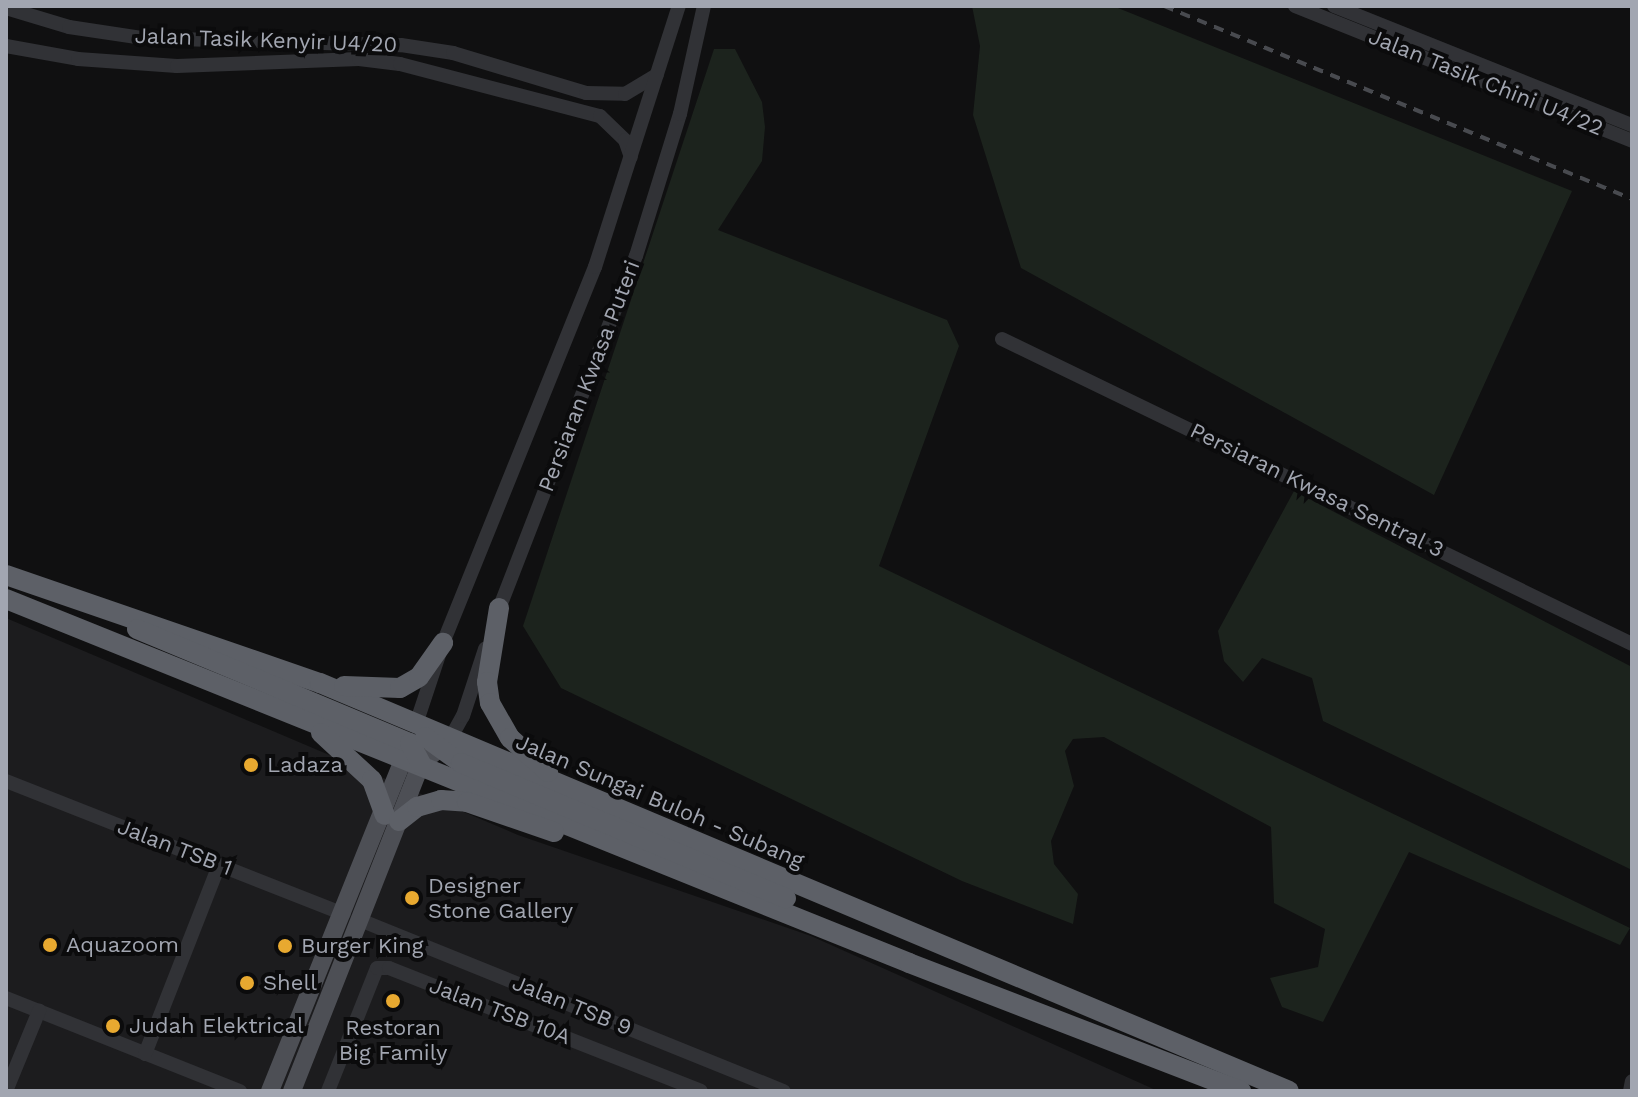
<!DOCTYPE html>
<html>
<head>
<meta charset="utf-8">
<style>
	body { margin:0 }
	#map { position:relative; width:1638px; height:1097px; overflow:hidden; background:#101011; font-family:"Work Sans",sans-serif }
	div>[style] { position:absolute }
	.built>* { inset:0; background:#1c1c1e }
	.green>* { inset:0; background:#1c231d }
	.minor>* { height:14px; margin:-7px; padding:0 7px; transform-origin:7px; border-radius:7px; background:#313236 }
	.major>* { height:18px; margin:-9px; padding:0 9px; transform-origin:9px; border-radius:9px; background:#4d4f55 }
	.highway>* { height:20px; margin:-10px; padding:0 10px; transform-origin:10px; border-radius:10px; background:#5d6067 }
	.rail>* { height:4px; margin-top:-2px; transform-origin:0; background:repeating-linear-gradient(90deg,#484a4f 0 10px,transparent 0 18px) }
	.dots>* { width:22px; height:22px; translate:-50% -50%; box-sizing:border-box; border:4px solid #0b0b0c; border-radius:50% }
	span { translate:-50% -50%; white-space:nowrap; text-align:center; line-height:1.15; -webkit-text-stroke:8px #0b0b0c; paint-order:stroke }
	.street-label { font-size:22px; color:#a2a6b1 }
	.poi-label { font-size:22px; color:#a2a6b1 }
	.left { translate:0 -50%; text-align:left }
	.frame { position:absolute; inset:0; border:8px solid #a2a6b1; pointer-events:none }
</style>
</head>
<body>
<div id="map">
	<div class="built">
		<i style="clip-path:polygon(6px 618px,518px 835px,811px 936px,1158px 1091px,6px 1091px)"></i>
	</div>
	<div class="green">
		<i style="clip-path:polygon(972px 6px,1113px 6px,1572px 191px,1434px 495px,1021px 268px,973px 115px,980px 46px)"></i>
		<i style="clip-path:polygon(714px 49px,735px 49px,762px 102px,765px 127px,762px 161px,718px 230px,947px 320px,959px 346px,879px 566px,1630px 928px,1620px 945px,1409px 852px,1323px 1022px,1282px 1007px,1270px 978px,1318px 967px,1325px 929px,1274px 903px,1271px 827px,1104px 737px,1073px 739px,1065px 751px,1074px 786px,1051px 841px,1054px 864px,1078px 894px,1073px 924px,962px 881px,561px 688px,523px 626px)"></i>
		<i style="clip-path:polygon(1294px 491px,1632px 667px,1632px 870px,1323px 721px,1312px 678px,1262px 658px,1243px 682px,1224px 661px,1218px 631px)"></i>
	</div>
	<div class="minor">
		<i style="left:1295px;top:6px;width:363px;rotate:21.8deg"></i>
		<i style="left:1334px;top:6px;width:321px;rotate:21.8deg"></i>
		<i style="left:6px;top:8px;width:66px;rotate:16.8deg"></i>
		<i style="left:69px;top:27px;width:75px;rotate:8.5deg"></i>
		<i style="left:143px;top:38px;width:258px;rotate:1.6deg"></i>
		<i style="left:401px;top:45px;width:53px;rotate:8.7deg"></i>
		<i style="left:453px;top:53px;width:139px;rotate:16.7deg"></i>
		<i style="left:586px;top:93px;width:39px;rotate:1deg"></i>
		<i style="left:625px;top:94px;width:37px;rotate:-31deg"></i>
		<i style="left:6px;top:46px;width:73px;rotate:10.2deg"></i>
		<i style="left:78px;top:59px;width:99px;rotate:4deg"></i>
		<i style="left:177px;top:66px;width:182px;rotate:-2.2deg"></i>
		<i style="left:359px;top:59px;width:41px;rotate:7deg"></i>
		<i style="left:400px;top:64px;width:207px;rotate:14.6deg"></i>
		<i style="left:600px;top:116px;width:35px;rotate:44deg"></i>
		<i style="left:625px;top:140px;width:18px;rotate:71deg"></i>
		<i style="left:1002px;top:339px;width:700px;rotate:25.83deg"></i>
		<i style="left:497px;top:614px;width:384px;rotate:-68.8deg"></i>
		<i style="left:636px;top:256px;width:149px;rotate:-72.8deg"></i>
		<i style="left:680px;top:114px;width:111px;rotate:-77.5deg"></i>
		<i style="left:416px;top:724px;width:85px;rotate:-71.6deg"></i>
		<i style="left:443px;top:643px;width:406px;rotate:-68deg"></i>
		<i style="left:595px;top:267px;width:274px;rotate:-72.2deg"></i>
		<i style="left:450px;top:739px;width:26px;rotate:-61deg"></i>
		<i style="left:463px;top:716px;width:71px;rotate:-71.8deg"></i>
		<i style="left:6px;top:781px;width:363px;rotate:21.5deg"></i>
		<i style="left:360px;top:920px;width:457px;rotate:22deg"></i>
		<i style="left:6px;top:998px;width:252px;rotate:21.7deg"></i>
		<i style="left:145px;top:1054px;width:203px;rotate:-68.6deg"></i>
		<i style="left:6px;top:1091px;width:87px;rotate:-67.6deg"></i>
		<i style="left:328px;top:1091px;width:132px;rotate:-68.3deg"></i>
		<i style="left:377px;top:968px;width:12px"></i>
		<i style="left:389px;top:968px;width:335px;rotate:21.5deg"></i>
		<i style="left:1630px;top:1091px;width:10px;rotate:-79deg"></i>
	</div>
	<div class="major">
		<i style="left:270px;top:1091px;width:372px;rotate:-68.1deg"></i>
		<i style="left:292px;top:1091px;width:352px;rotate:-68.5deg"></i>
		<i style="left:421px;top:764px;width:38px;rotate:-41deg"></i>
	</div>
	<div class="highway">
		<i style="left:6px;top:575px;width:332px;rotate:19deg"></i>
		<i style="left:320px;top:683px;width:1051px;rotate:22.83deg"></i>
		<i style="left:6px;top:599px;width:974px;rotate:21.95deg"></i>
		<i style="left:909px;top:963px;width:356px;rotate:21.1deg"></i>
		<i style="left:499px;top:608px;width:75px;rotate:99.2deg"></i>
		<i style="left:487px;top:682px;width:21px;rotate:82deg"></i>
		<i style="left:490px;top:703px;width:40px;rotate:60.3deg"></i>
		<i style="left:510px;top:738px;width:51px;rotate:41.8deg"></i>
		<i style="left:137px;top:629px;width:296px;rotate:22.7deg"></i>
		<i style="left:410px;top:743px;width:24px;rotate:62deg"></i>
		<i style="left:344px;top:686px;width:56px;rotate:2deg"></i>
		<i style="left:400px;top:688px;width:22px;rotate:-30deg"></i>
		<i style="left:419px;top:677px;width:42px;rotate:-54.8deg"></i>
		<i style="left:321px;top:733px;width:69px;rotate:42.7deg"></i>
		<i style="left:372px;top:780px;width:37px;rotate:70deg"></i>
		<i style="left:425px;top:737px;width:44px;rotate:35.8deg"></i>
		<i style="left:461px;top:763px;width:352px;rotate:22.6deg"></i>
		<i style="left:399px;top:821px;width:23px;rotate:-38deg"></i>
		<i style="left:417px;top:807px;width:25px;rotate:-16deg"></i>
		<i style="left:441px;top:800px;width:26px;rotate:4deg"></i>
		<i style="left:467px;top:802px;width:92px;rotate:19deg"></i>
	</div>
	<div class="rail">
		<i style="left:1164px;top:6px;width:506px;rotate:22.41deg"></i>
	</div>
	<div class="dots">
		<i style="left:251px;top:765px;background:#e8a930"></i>
		<i style="left:412px;top:898px;background:#e8a930"></i>
		<i style="left:50px;top:945px;background:#e8a930"></i>
		<i style="left:285px;top:946px;background:#e8a930"></i>
		<i style="left:247px;top:983px;background:#e8a930"></i>
		<i style="left:393px;top:1001px;background:#e8a930"></i>
		<i style="left:113px;top:1026px;background:#e8a930"></i>
	</div>
	<div class="street-label">
		<span style="left:266px;top:40px;rotate:2deg">Jalan Tasik Kenyir U4/20</span>
		<span style="left:1486px;top:82px;rotate:22deg">Jalan Tasik Chini U4/22</span>
		<span style="left:589px;top:376px;rotate:-69deg">Persiaran Kwasa Puteri</span>
		<span style="left:1317px;top:490px;rotate:26deg">Persiaran Kwasa Sentral 3</span>
		<span style="left:660px;top:801px;rotate:23deg">Jalan Sungai Buloh - Subang</span>
		<span style="left:175px;top:847px;rotate:21deg">Jalan TSB 1</span>
		<span style="left:572px;top:1005px;rotate:22deg">Jalan TSB 9</span>
		<span style="left:500px;top:1011px;rotate:21deg">Jalan TSB 10A</span>
	</div>
	<div class="poi-label">
		<span class="left" style="left:267px;top:765px">Ladaza</span>
		<span class="left" style="left:428px;top:898px">Designer<br>Stone Gallery</span>
		<span class="left" style="left:66px;top:945px">Aquazoom</span>
		<span class="left" style="left:301px;top:946px">Burger King</span>
		<span class="left" style="left:263px;top:983px">Shell</span>
		<span class="left" style="left:129px;top:1026px">Judah Elektrical</span>
		<span style="left:393px;top:1040px">Restoran<br>Big Family</span>
	</div>
	<div class="frame"></div>
</div>
</body>
</html>
